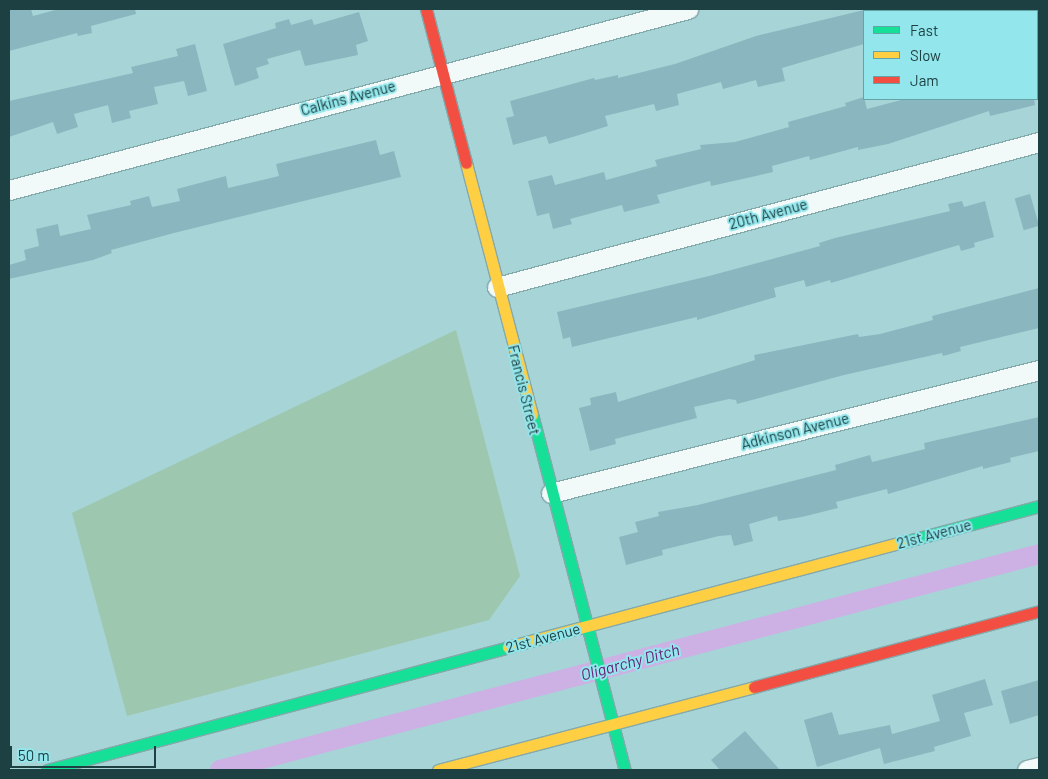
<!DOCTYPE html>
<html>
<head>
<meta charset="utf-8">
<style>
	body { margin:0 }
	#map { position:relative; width:1048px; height:779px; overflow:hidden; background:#a7d4d7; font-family:Barlow,sans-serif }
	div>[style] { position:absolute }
	.green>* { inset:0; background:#9dc7ae }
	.canal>* { height:20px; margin:-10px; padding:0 10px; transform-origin:10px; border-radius:10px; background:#cdb0e4 }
	.building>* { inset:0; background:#8ab7bf; transform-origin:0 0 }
	.roads { filter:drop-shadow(1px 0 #84a9ab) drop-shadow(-1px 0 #84a9ab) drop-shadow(0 1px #84a9ab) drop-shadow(0 -1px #84a9ab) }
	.street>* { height:19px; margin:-9.5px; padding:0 9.5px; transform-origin:9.5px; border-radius:9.5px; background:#f2f9f9 }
	.fast>* { height:11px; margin:-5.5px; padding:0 5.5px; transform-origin:5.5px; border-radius:5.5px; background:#16e098 }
	.slow>* { height:11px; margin:-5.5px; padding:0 5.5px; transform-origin:5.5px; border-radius:5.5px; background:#ffcf43 }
	.jam>* { height:11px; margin:-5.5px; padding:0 5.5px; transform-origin:5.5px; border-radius:5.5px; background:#f24e42 }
	span { translate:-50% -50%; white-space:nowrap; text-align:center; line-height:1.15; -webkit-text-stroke:4px #93e6eb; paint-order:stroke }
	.street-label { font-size:15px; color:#1d4042 }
	.water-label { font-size:16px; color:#692077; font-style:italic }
	.frame { position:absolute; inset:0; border:10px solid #1d4042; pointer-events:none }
	.legend { position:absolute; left:863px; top:10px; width:175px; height:90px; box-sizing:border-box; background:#93e6eb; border:1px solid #64a4a7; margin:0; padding:6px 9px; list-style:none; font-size:15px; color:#1d4042 }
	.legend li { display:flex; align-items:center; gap:10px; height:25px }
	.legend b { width:25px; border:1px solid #64a4a7 }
	.scale { position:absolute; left:10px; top:746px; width:146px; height:22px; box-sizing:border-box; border:2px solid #1d4042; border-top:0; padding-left:6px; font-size:15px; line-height:18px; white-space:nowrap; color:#1d4042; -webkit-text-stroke:4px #93e6eb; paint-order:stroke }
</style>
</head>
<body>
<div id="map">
	<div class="green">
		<i style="clip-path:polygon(456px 330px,520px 576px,489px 620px,127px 716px,72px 513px)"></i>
	</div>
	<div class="canal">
		<i style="left:220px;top:770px;width:847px;rotate:-14.77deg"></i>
	</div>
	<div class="building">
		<i style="clip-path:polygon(9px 9px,31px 9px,33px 16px,59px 9px,135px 9px,136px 14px,91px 26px,92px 33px,78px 36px,77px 33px,9px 51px)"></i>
		<i style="clip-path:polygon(864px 10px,864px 44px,782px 68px,785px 81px,758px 87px,756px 80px,723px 89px,721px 82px,677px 94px,679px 105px,656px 111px,654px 104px,605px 116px,608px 126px,576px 136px,549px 144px,546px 136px,513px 145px,506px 118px,514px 116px,510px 101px,594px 78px,595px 80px,618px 75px,618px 78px,675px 64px,756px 36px)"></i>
		<i style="clip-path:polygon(359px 12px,368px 41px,356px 45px,358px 55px,305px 66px,300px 50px,267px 59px,269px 64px,256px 68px,259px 78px,235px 86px,223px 44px,276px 28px,275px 23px,289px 19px,291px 25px,312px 19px,314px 25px)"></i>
		<i style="clip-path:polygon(195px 44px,207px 91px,188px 96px,184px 81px,154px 87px,158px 104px,129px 111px,131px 118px,112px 123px,108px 105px,74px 114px,78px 127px,57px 134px,53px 122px,9px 137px,9px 101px,133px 73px,131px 67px,178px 56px,176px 49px)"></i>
		<i style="clip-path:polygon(864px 97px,867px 109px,905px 99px,1034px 99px,1035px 105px,990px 116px,989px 111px,888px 144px,858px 150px,858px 147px,810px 160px,809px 156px,772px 166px,773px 172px,756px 176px,711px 186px,710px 181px,657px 195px,660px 203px,624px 212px,622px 205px,570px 219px,572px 224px,553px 229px,549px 213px,537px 216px,528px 181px,552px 175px,555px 185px,604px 172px,606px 180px,657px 166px,655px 160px,701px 149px,700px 145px,735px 142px,789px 127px,788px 122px,846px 106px,845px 103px)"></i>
		<i style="clip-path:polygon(376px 140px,380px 155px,394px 151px,401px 177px,174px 233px,111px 250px,112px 253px,93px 260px,9px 279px,9px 265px,26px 260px,24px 250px,39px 246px,36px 229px,58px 224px,60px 236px,91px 229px,87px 215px,131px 205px,130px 201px,149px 196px,152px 207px,180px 201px,177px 189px,226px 176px,228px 188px,279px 176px,276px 164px)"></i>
		<i style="left:1030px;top:194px;width:33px;height:16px;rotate:74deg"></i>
		<i style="clip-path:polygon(962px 201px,964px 207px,985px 201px,994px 237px,974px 243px,975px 247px,961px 251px,959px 245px,831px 283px,830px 280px,806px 287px,804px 280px,774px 288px,776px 297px,697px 320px,697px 317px,572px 347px,570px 337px,563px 339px,557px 312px,709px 276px,820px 246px,819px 243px,835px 238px,950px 211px,948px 204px)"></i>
		<i style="clip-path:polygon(1039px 288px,1039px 328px,960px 347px,961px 351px,943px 356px,942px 353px,844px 375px,737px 404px,736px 400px,729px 399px,694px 407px,697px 418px,615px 439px,616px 444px,590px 451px,579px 408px,591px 405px,590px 398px,616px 392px,618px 402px,755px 360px,754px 355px,858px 334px,859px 337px,880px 334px,933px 320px,932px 316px)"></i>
		<i style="clip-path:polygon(1039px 417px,1039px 451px,1010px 458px,1011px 462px,983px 469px,983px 466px,888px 494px,887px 489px,836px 502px,838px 508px,802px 517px,778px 521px,777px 516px,749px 524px,753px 541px,734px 546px,731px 535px,719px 536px,662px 550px,663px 555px,626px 565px,619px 537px,638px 532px,635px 522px,659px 516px,658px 512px,698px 505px,836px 470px,835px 465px,870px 455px,872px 462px,925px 449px,924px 443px)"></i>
		<i style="clip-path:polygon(985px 679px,993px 705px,964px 713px,971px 736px,934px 747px,935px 751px,884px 764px,880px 748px,817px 767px,804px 720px,832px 712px,839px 735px,890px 725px,892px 734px,940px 721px,932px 695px)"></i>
		<i style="clip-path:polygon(1039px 680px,1039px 715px,1010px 724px,1001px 691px)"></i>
		<i style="clip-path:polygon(745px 731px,780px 770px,720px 770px,711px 760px)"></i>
	</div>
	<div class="roads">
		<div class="street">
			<i style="left:9px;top:190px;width:703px;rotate:-14.93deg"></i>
			<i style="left:497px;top:287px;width:561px;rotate:-14.98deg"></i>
			<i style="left:551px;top:493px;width:503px;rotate:-14.15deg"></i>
			<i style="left:1027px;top:770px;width:12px;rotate:-14deg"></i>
		</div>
		<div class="fast">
			<i style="left:532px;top:414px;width:368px;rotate:75.4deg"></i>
			<i style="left:904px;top:542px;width:140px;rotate:-14.9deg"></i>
			<i style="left:47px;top:770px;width:477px;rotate:-14.9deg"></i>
		</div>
		<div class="slow">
			<i style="left:466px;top:163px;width:260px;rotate:75.3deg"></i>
			<i style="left:508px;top:647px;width:410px;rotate:-14.9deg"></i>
			<i style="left:438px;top:770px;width:327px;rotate:-14.7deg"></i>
		</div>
		<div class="jam">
			<i style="left:426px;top:9px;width:159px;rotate:75.4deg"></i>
			<i style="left:754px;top:687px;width:295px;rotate:-14.9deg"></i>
		</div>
	</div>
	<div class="street-label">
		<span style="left:348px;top:98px;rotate:-15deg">Calkins Avenue</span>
		<span style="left:768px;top:214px;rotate:-15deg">20th Avenue</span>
		<span style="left:524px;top:390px;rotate:76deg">Francis Street</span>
		<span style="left:795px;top:431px;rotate:-14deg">Adkinson Avenue</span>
		<span style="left:934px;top:534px;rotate:-15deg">21st Avenue</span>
		<span style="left:543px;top:638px;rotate:-15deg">21st Avenue</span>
	</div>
	<div class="water-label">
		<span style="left:630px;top:662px;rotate:-15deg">Oligarchy Ditch</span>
	</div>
	<div class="frame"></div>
	<ul class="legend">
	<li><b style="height:6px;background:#16e098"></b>Fast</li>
	<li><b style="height:6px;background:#ffcf43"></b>Slow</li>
	<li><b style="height:6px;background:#f24e42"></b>Jam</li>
	</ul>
	<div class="scale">50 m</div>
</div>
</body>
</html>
